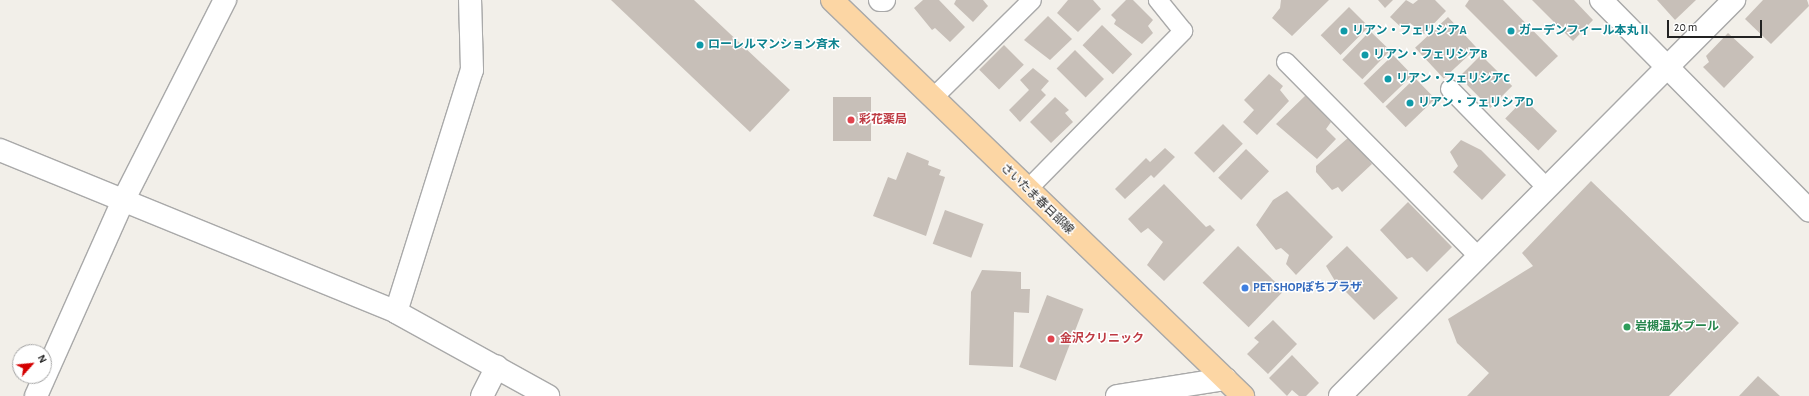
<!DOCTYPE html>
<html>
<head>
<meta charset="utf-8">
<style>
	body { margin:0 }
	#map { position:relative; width:1809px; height:396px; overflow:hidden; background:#f2efe9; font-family:"Alegreya Sans","Noto Sans JP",sans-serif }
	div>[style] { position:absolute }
	.building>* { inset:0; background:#c7bfb8; transform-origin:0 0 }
	.roads { filter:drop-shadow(1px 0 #a9a9a9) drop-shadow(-1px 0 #a9a9a9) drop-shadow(0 1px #a9a9a9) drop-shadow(0 -1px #a9a9a9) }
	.service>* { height:18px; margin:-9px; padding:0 9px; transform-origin:9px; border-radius:9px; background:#fff }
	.minor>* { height:22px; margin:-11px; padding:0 11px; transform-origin:11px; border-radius:11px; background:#fff }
	.tertiary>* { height:22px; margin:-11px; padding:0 11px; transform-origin:11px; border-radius:11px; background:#fff }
	.primary>* { height:22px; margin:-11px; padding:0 11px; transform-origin:11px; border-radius:11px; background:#fcd6a4 }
	.dots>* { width:11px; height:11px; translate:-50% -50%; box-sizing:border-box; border:2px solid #fff; border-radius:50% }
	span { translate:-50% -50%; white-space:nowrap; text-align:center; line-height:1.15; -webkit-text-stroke:3px #fff; paint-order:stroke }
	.culture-label { font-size:12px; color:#0d838f; font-weight:700 }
	.left { translate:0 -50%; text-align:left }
	.health-label { font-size:12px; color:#be3a42; font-weight:700 }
	.street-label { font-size:12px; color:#222 }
	.shop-label { font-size:12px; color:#366cbe; font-weight:700 }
	.leisure-label { font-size:12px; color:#27864d; font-weight:700 }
	.north { position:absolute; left:12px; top:344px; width:40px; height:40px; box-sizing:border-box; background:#fff; border:1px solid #a7a7a7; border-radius:50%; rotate:63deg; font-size:11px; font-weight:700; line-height:16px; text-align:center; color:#222 }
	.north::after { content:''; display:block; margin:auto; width:14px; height:18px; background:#d40000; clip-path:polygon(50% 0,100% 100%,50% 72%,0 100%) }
	.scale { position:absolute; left:1667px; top:20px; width:95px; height:18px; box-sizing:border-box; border:2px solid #222; border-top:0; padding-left:5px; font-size:12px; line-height:14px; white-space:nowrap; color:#222; -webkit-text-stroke:3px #fff; paint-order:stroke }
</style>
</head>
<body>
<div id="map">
	<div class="building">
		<i style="clip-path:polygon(611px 0,694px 0,790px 90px,750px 132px)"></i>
		<i style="clip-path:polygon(923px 0,939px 0,965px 27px,950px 42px,935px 28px,932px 30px,914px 8px)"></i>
		<i style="clip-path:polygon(956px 0,983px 0,988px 6px,973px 22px,954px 4px)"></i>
		<i style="clip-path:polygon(1093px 0,1101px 9px,1078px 32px,1057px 13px,1068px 0)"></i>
		<i style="clip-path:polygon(1126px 0,1133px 0,1153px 20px,1148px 26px,1153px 33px,1142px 44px,1114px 24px,1116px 20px,1111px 15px)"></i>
		<i style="clip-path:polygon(1281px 0,1329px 0,1292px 36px,1272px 18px,1280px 8px)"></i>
		<i style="clip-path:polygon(1378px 0,1393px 0,1385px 8px)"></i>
		<i style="clip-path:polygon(1406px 0,1413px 4px,1418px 0,1435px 0,1446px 11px,1424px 34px,1410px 23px,1403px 29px,1390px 17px)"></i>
		<i style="clip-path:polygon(1469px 0,1503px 0,1558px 56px,1536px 77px,1465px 6px)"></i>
		<i style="clip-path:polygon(1532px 0,1574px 0,1593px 20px,1573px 41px)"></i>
		<i style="clip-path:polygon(1657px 0,1696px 0,1675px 20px)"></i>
		<i style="clip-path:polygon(1763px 0,1807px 0,1809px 6px,1771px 44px,1745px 19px)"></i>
		<i style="left:1349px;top:7px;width:28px;height:40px;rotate:45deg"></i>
		<i style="clip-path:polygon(1048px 16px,1072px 39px,1050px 60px,1024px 40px)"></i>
		<i style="left:1448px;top:17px;width:42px;height:45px;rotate:47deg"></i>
		<i style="left:1102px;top:25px;width:42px;height:28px;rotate:44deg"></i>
		<i style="left:1370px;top:31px;width:28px;height:40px;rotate:44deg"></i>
		<i style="clip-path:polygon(1728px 33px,1754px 57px,1724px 88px,1703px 67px,1709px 62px,1706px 56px)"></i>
		<i style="left:1004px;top:45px;width:28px;height:35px;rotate:45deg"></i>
		<i style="left:1075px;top:50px;width:41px;height:26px;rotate:45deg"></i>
		<i style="left:1393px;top:55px;width:28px;height:41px;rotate:46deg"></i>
		<i style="left:1481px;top:55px;width:44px;height:31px;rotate:45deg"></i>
		<i style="clip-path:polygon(1033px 68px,1049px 81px,1041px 90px,1046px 95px,1020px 122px,1009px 110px,1029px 90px,1020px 80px)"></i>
		<i style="clip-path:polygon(1269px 74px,1283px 86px,1280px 90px,1289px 101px,1257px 135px,1243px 122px,1254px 110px,1244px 100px)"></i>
		<i style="left:1415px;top:78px;width:29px;height:41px;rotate:46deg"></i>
		<i style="clip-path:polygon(1306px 95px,1331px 122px,1326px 129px,1336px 139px,1317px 159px,1276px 124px)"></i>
		<i style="left:833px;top:97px;width:38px;height:44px"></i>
		<i style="clip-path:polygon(1055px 97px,1069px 110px,1065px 113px,1073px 122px,1051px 143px,1030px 122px)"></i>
		<i style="left:1524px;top:99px;width:46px;height:27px;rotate:44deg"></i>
		<i style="left:1223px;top:124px;width:28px;height:41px;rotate:45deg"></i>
		<i style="clip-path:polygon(1349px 137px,1372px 164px,1342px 192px,1338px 187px,1332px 190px,1316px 172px,1316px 166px)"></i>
		<i style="clip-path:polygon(1461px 140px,1481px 150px,1506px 175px,1482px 200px,1453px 172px,1458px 166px,1450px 152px)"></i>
		<i style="clip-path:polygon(1165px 148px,1175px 157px,1154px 178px,1151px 175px,1125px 199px,1115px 189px,1146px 158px,1150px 162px)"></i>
		<i style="left:1246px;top:149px;width:32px;height:40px;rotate:44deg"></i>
		<i style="clip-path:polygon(907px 152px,929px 161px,928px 165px,941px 170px,939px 175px,945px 177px,926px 236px,873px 216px,888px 177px,896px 180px)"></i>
		<i style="clip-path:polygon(1591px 181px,1739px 323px,1669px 396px,1467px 396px,1489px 373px,1457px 343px,1448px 319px,1533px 266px,1522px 253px)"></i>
		<i style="clip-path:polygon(1164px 184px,1206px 227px,1210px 225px,1215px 230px,1164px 281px,1147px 265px,1163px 242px,1148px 228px,1141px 233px,1128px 219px)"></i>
		<i style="clip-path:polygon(1287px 191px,1333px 237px,1296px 275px,1286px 264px,1289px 255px,1281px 248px,1276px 250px,1256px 225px,1273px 200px)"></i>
		<i style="clip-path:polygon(1408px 202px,1452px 247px,1427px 272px,1412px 257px,1407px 259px,1380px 230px)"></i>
		<i style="left:945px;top:210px;width:41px;height:36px;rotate:20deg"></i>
		<i style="left:1238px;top:246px;width:64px;height:51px;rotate:44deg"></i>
		<i style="clip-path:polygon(1347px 246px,1398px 298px,1374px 320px,1335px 281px,1326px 266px)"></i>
		<i style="clip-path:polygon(982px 270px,1021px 272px,1021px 289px,1030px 289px,1029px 313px,1014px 312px,1013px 367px,969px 365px,971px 292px)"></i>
		<i style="left:1047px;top:295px;width:39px;height:77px;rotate:21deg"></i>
		<i style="clip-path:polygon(1273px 320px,1297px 344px,1268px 374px,1247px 354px,1259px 342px,1254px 338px)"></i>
		<i style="clip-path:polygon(1292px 355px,1319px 383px,1306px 396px,1299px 396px,1292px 390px,1287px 396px,1269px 378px)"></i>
		<i style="clip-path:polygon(1758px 376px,1780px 396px,1739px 396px)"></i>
	</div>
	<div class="roads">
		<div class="service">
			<i style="left:1286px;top:62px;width:274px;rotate:45.3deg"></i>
			<i style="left:1450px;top:89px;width:139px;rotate:45.6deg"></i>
			<i style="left:933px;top:98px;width:139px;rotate:-44.7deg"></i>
			<i style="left:1027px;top:190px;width:223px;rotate:-45.5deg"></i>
			<i style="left:1183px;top:31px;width:40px;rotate:-129deg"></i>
		</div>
		<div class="minor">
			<i style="left:880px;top:0;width:4px"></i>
			<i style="left:1601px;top:0;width:296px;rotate:45.3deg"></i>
			<i style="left:0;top:150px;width:428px;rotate:22.2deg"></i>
			<i style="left:396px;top:312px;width:174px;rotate:28.9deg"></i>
			<i style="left:396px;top:312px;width:254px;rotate:-72.6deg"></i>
			<i style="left:472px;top:70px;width:70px;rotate:-91.6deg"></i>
			<i style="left:36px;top:396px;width:211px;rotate:-66deg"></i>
			<i style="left:122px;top:203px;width:228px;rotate:-63.1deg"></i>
			<i style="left:482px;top:396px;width:33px;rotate:-63deg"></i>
			<i style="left:1117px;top:396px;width:110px;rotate:-8.9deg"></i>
		</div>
		<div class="tertiary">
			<i style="left:1340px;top:396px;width:559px;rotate:-45.15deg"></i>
		</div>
		<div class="primary">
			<i style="left:832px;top:0;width:571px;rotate:43.94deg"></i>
		</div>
	</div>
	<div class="dots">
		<i style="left:1344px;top:31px;background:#0f9aa8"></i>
		<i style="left:1511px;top:31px;background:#0f9aa8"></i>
		<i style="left:700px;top:45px;background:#0f9aa8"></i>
		<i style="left:1365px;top:55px;background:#0f9aa8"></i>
		<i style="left:1388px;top:79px;background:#0f9aa8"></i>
		<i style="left:1410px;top:103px;background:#0f9aa8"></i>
		<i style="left:851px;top:120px;background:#e0444e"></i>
		<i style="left:1245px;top:288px;background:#3f7fe0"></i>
		<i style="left:1627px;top:327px;background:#2e9e5b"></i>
		<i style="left:1051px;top:339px;background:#e0444e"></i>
	</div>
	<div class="culture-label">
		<span class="left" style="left:1352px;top:31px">リアン・フェリシアA</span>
		<span class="left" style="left:1519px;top:31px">ガーデンフィール本丸Ⅱ</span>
		<span class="left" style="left:708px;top:45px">ローレルマンション斉木</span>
		<span class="left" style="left:1373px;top:55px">リアン・フェリシアB</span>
		<span class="left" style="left:1396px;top:79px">リアン・フェリシアC</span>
		<span class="left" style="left:1418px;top:103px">リアン・フェリシアD</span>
	</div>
	<div class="health-label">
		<span class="left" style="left:859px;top:120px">彩花薬局</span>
		<span class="left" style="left:1060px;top:339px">金沢クリニック</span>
	</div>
	<div class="street-label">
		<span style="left:1037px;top:199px;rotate:44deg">さいたま春日部線</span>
	</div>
	<div class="shop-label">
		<span class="left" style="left:1253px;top:288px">PET SHOPぽちプラザ</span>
	</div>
	<div class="leisure-label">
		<span class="left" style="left:1635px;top:327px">岩槻温水プール</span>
	</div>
	<div class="north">N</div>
	<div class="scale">20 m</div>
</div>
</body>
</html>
